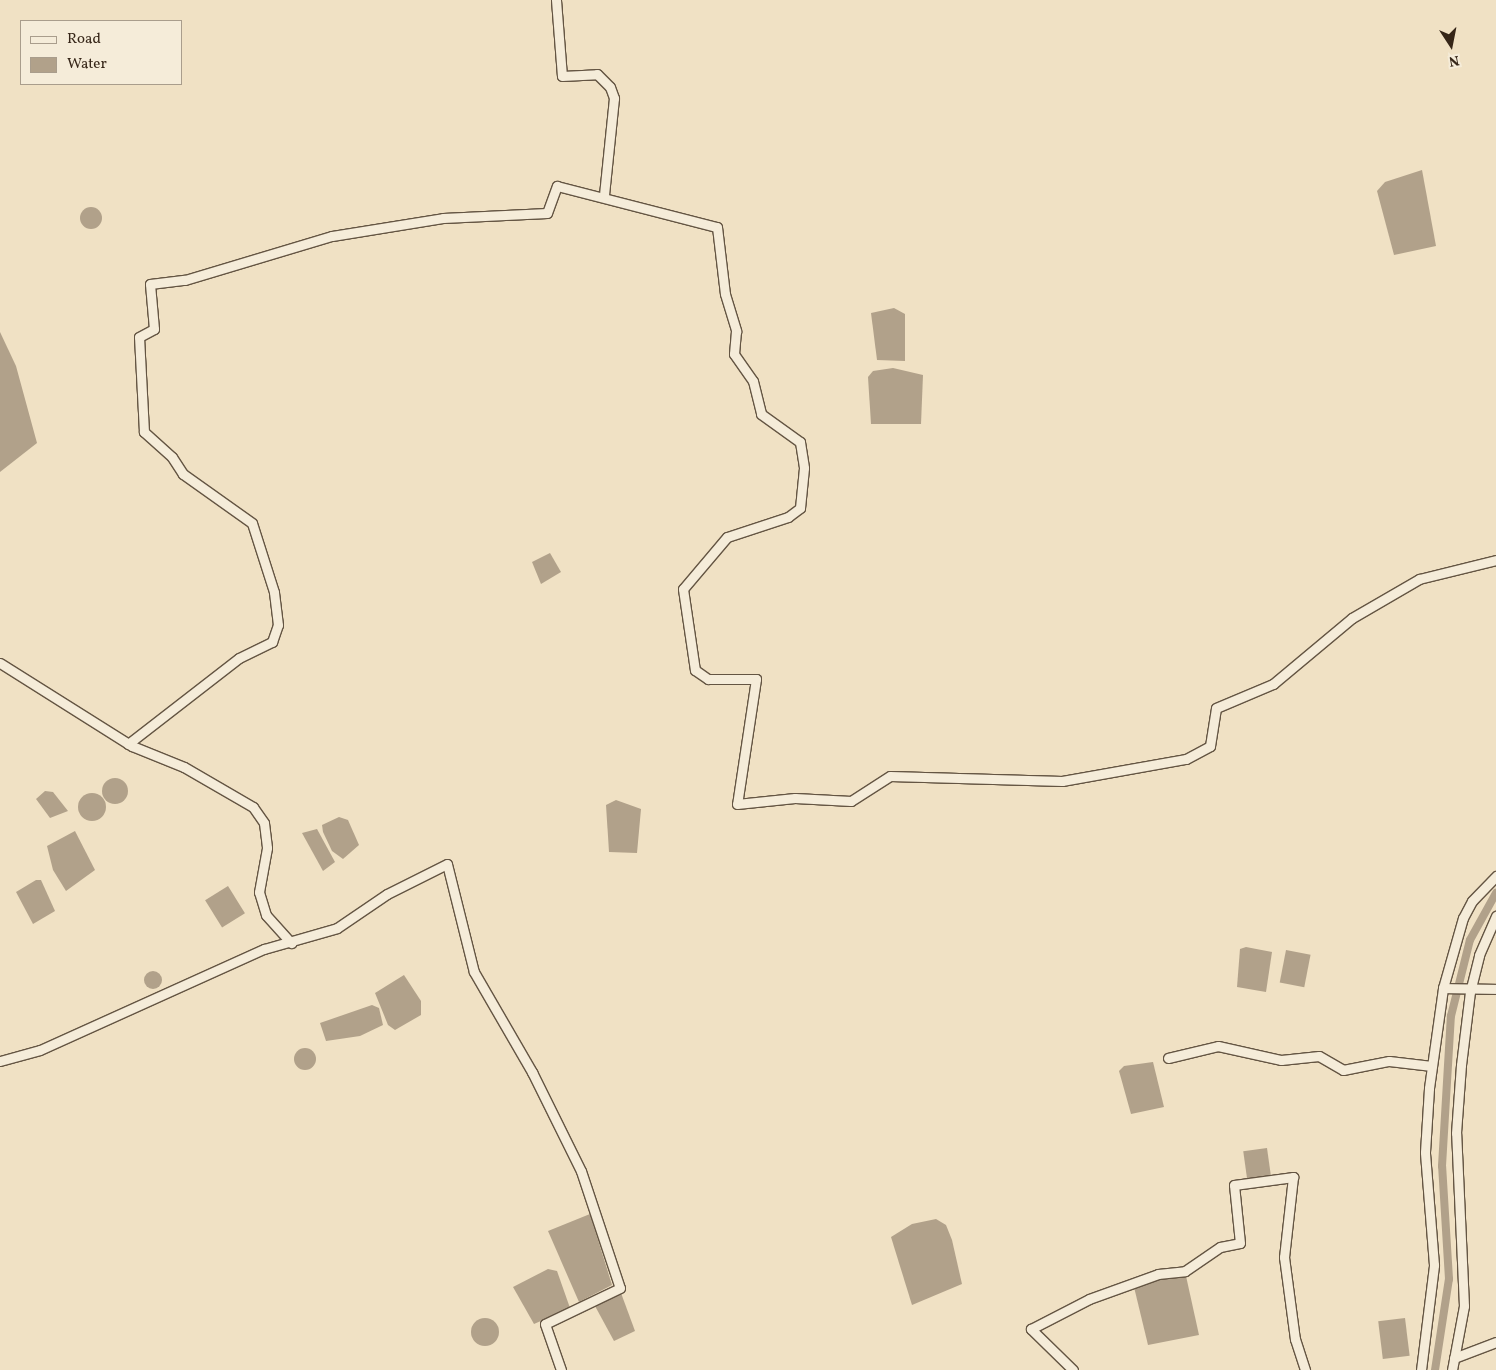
<!DOCTYPE html>
<html>
<head>
<meta charset="utf-8">
<style>
	body { margin:0 }
	#map { position:relative; width:1496px; height:1370px; overflow:hidden; background:#f0e1c4; font-family:Vollkorn,serif }
	div>[style] { position:absolute }
	.water>* { inset:0; background:#b1a18a; transform-origin:0 0 }
	.round { border-radius:50% }
	.canal>* { height:8px; margin:-4px; padding:0 4px; transform-origin:4px; border-radius:4px; background:#b1a18a }
	.roads { filter:drop-shadow(1px 0 #645543) drop-shadow(-1px 0 #645543) drop-shadow(0 1px #645543) drop-shadow(0 -1px #645543) }
	.minor>* { height:9px; margin:-4.5px; padding:0 4.5px; transform-origin:4.5px; border-radius:4.5px; background:#f5ecd9 }
	span { translate:-50% -50%; white-space:nowrap; text-align:center; line-height:1.15; -webkit-text-stroke:4px #f5ecd9; paint-order:stroke }
	.legend { position:absolute; left:20px; top:20px; width:162px; height:65px; box-sizing:border-box; background:#f5ecd9; border:1px solid #a99d8c; margin:0; padding:6px 9px; list-style:none; font-size:15px; color:#362618 }
	.legend li { display:flex; align-items:center; gap:10px; height:25px }
	.legend b { width:25px; border:1px solid #a99d8c }
	.north { position:absolute; left:1426px; top:20px; width:50px; height:50px; -webkit-text-stroke:4px #f5ecd9; paint-order:stroke; rotate:169deg; font-size:14px; font-weight:700; line-height:20px; text-align:center; color:#362618 }
	.north::after { content:''; display:block; margin:auto; width:18px; height:22px; background:#362618; clip-path:polygon(50% 0,100% 100%,50% 72%,0 100%) }
</style>
</head>
<body>
<div id="map">
	<div class="water">
		<i style="clip-path:polygon(1422px 170px,1436px 246px,1394px 255px,1377px 191px,1385px 182px)"></i>
		<i class="round" style="left:80px;top:207px;width:22px;height:22px"></i>
		<i style="clip-path:polygon(894px 308px,905px 314px,905px 361px,877px 360px,871px 313px)"></i>
		<i style="clip-path:polygon(0 332px,16px 366px,37px 443px,0 472px)"></i>
		<i style="clip-path:polygon(893px 368px,923px 375px,921px 424px,871px 424px,868px 377px,873px 371px)"></i>
		<i style="clip-path:polygon(550px 553px,561px 572px,541px 584px,532px 562px)"></i>
		<i class="round" style="left:102px;top:778px;width:26px;height:26px"></i>
		<i style="clip-path:polygon(45px 791px,53px 792px,68px 811px,50px 818px,36px 799px)"></i>
		<i class="round" style="left:78px;top:793px;width:28px;height:28px"></i>
		<i style="clip-path:polygon(616px 800px,641px 809px,637px 853px,609px 852px,606px 805px)"></i>
		<i style="clip-path:polygon(339px 817px,348px 820px,359px 845px,343px 859px,332px 851px,323px 832px,322px 825px)"></i>
		<i style="clip-path:polygon(317px 829px,335px 862px,323px 871px,302px 833px)"></i>
		<i style="clip-path:polygon(75px 831px,95px 870px,66px 891px,53px 870px,47px 846px)"></i>
		<i style="clip-path:polygon(36px 880px,41px 880px,55px 911px,33px 924px,16px 892px)"></i>
		<i style="left:228px;top:886px;width:32px;height:27px;rotate:58deg"></i>
		<i style="clip-path:polygon(1246px 947px,1272px 952px,1266px 992px,1237px 987px,1240px 949px)"></i>
		<i style="left:1286px;top:950px;width:25px;height:33px;rotate:11deg"></i>
		<i class="round" style="left:144px;top:971px;width:18px;height:18px"></i>
		<i style="clip-path:polygon(404px 975px,421px 1001px,421px 1015px,395px 1030px,388px 1025px,375px 993px)"></i>
		<i style="clip-path:polygon(372px 1005px,379px 1008px,383px 1025px,360px 1036px,326px 1041px,320px 1023px)"></i>
		<i class="round" style="left:294px;top:1048px;width:22px;height:22px"></i>
		<i style="clip-path:polygon(1153px 1062px,1164px 1107px,1131px 1114px,1119px 1071px,1124px 1066px)"></i>
		<i style="left:1267px;top:1148px;width:28px;height:24px;rotate:82deg"></i>
		<i style="clip-path:polygon(590px 1214px,612px 1285px,579px 1302px,548px 1231px)"></i>
		<i style="clip-path:polygon(936px 1219px,946px 1225px,952px 1240px,962px 1284px,912px 1305px,891px 1237px,912px 1224px)"></i>
		<i style="clip-path:polygon(548px 1269px,557px 1271px,570px 1308px,534px 1324px,513px 1287px)"></i>
		<i style="clip-path:polygon(1186px 1276px,1199px 1335px,1148px 1345px,1134px 1287px,1155px 1278px)"></i>
		<i style="clip-path:polygon(621px 1293px,635px 1331px,614px 1341px,595px 1306px)"></i>
		<i style="left:1405px;top:1318px;width:38px;height:27px;rotate:83deg"></i>
		<i class="round" style="left:471px;top:1318px;width:28px;height:28px"></i>
	</div>
	<div class="canal">
		<i style="left:1435px;top:1370px;width:92px;rotate:-81.3deg"></i>
		<i style="left:1449px;top:1279px;width:113px;rotate:-93.5deg"></i>
		<i style="left:1442px;top:1166px;width:150px;rotate:-86.6deg"></i>
		<i style="left:1451px;top:1016px;width:78px;rotate:-76deg"></i>
		<i style="left:1470px;top:940px;width:54px;rotate:-61deg"></i>
	</div>
	<div class="roads">
		<div class="minor">
			<i style="left:556px;top:0;width:76px;rotate:85.5deg"></i>
			<i style="left:562px;top:76px;width:35px;rotate:-3deg"></i>
			<i style="left:597px;top:74px;width:18px;rotate:45deg"></i>
			<i style="left:610px;top:87px;width:12px;rotate:70deg"></i>
			<i style="left:614px;top:98px;width:98px;rotate:95.9deg"></i>
			<i style="left:0;top:663px;width:156px;rotate:32.2deg"></i>
			<i style="left:132px;top:746px;width:56px;rotate:22deg"></i>
			<i style="left:184px;top:767px;width:80px;rotate:30.1deg"></i>
			<i style="left:253px;top:807px;width:19px;rotate:55deg"></i>
			<i style="left:264px;top:823px;width:25px;rotate:83deg"></i>
			<i style="left:267px;top:848px;width:45px;rotate:100.3deg"></i>
			<i style="left:259px;top:892px;width:24px;rotate:73deg"></i>
			<i style="left:266px;top:915px;width:38px;rotate:48deg"></i>
			<i style="left:128px;top:744px;width:140px;rotate:-37.8deg"></i>
			<i style="left:239px;top:658px;width:37px;rotate:-26deg"></i>
			<i style="left:272px;top:642px;width:18px;rotate:-71deg"></i>
			<i style="left:278px;top:625px;width:33px;rotate:-97deg"></i>
			<i style="left:274px;top:592px;width:72px;rotate:-107.7deg"></i>
			<i style="left:252px;top:523px;width:85px;rotate:-144.6deg"></i>
			<i style="left:183px;top:474px;width:20px;rotate:-123deg"></i>
			<i style="left:172px;top:457px;width:38px;rotate:-138deg"></i>
			<i style="left:144px;top:432px;width:95px;rotate:-93deg"></i>
			<i style="left:139px;top:337px;width:17px;rotate:-28deg"></i>
			<i style="left:154px;top:329px;width:45px;rotate:-95.1deg"></i>
			<i style="left:150px;top:284px;width:35px;rotate:-7deg"></i>
			<i style="left:185px;top:280px;width:153px;rotate:-16.7deg"></i>
			<i style="left:332px;top:236px;width:112px;rotate:-9.2deg"></i>
			<i style="left:443px;top:218px;width:104px;rotate:-2.8deg"></i>
			<i style="left:547px;top:213px;width:29px;rotate:-70deg"></i>
			<i style="left:557px;top:186px;width:165px;rotate:14.4deg"></i>
			<i style="left:717px;top:227px;width:67px;rotate:83.2deg"></i>
			<i style="left:725px;top:294px;width:39px;rotate:73deg"></i>
			<i style="left:736px;top:331px;width:23px;rotate:95deg"></i>
			<i style="left:734px;top:354px;width:33px;rotate:55deg"></i>
			<i style="left:753px;top:381px;width:34px;rotate:76deg"></i>
			<i style="left:761px;top:414px;width:48px;rotate:35.7deg"></i>
			<i style="left:800px;top:442px;width:26px;rotate:81deg"></i>
			<i style="left:804px;top:468px;width:40px;rotate:95.7deg"></i>
			<i style="left:800px;top:508px;width:15px;rotate:143deg"></i>
			<i style="left:788px;top:517px;width:64px;rotate:161.8deg"></i>
			<i style="left:727px;top:537px;width:68px;rotate:130.2deg"></i>
			<i style="left:683px;top:589px;width:82px;rotate:81.6deg"></i>
			<i style="left:695px;top:670px;width:16px;rotate:35deg"></i>
			<i style="left:708px;top:679px;width:48px"></i>
			<i style="left:756px;top:679px;width:126px;rotate:98.6deg"></i>
			<i style="left:737px;top:804px;width:58px;rotate:-5.9deg"></i>
			<i style="left:795px;top:798px;width:56px;rotate:3.1deg"></i>
			<i style="left:851px;top:801px;width:46px;rotate:-32.7deg"></i>
			<i style="left:890px;top:776px;width:172px;rotate:1.7deg"></i>
			<i style="left:1062px;top:781px;width:126px;rotate:-10.1deg"></i>
			<i style="left:1186px;top:759px;width:27px;rotate:-28deg"></i>
			<i style="left:1210px;top:746px;width:38px;rotate:-81deg"></i>
			<i style="left:1216px;top:708px;width:62px;rotate:-22.8deg"></i>
			<i style="left:1273px;top:684px;width:103px;rotate:-39.9deg"></i>
			<i style="left:1352px;top:618px;width:78px;rotate:-30.2deg"></i>
			<i style="left:1419px;top:579px;width:79px;rotate:-13.9deg"></i>
			<i style="left:1443px;top:988px;width:53px;rotate:1.1deg"></i>
			<i style="left:1168px;top:1058px;width:51px;rotate:-13.5deg"></i>
			<i style="left:1218px;top:1046px;width:65px;rotate:12.5deg"></i>
			<i style="left:1281px;top:1060px;width:38px;rotate:-6deg"></i>
			<i style="left:1319px;top:1056px;width:28px;rotate:30deg"></i>
			<i style="left:1343px;top:1070px;width:47px;rotate:-11.1deg"></i>
			<i style="left:1389px;top:1061px;width:43px;rotate:6.6deg"></i>
			<i style="left:0;top:1061px;width:41px;rotate:-15.4deg"></i>
			<i style="left:40px;top:1050px;width:246px;rotate:-24.3deg"></i>
			<i style="left:264px;top:949px;width:76px;rotate:-16deg"></i>
			<i style="left:337px;top:928px;width:60px;rotate:-34.2deg"></i>
			<i style="left:387px;top:894px;width:67px;rotate:-26.6deg"></i>
			<i style="left:447px;top:864px;width:111px;rotate:76deg"></i>
			<i style="left:474px;top:972px;width:116px;rotate:59.9deg"></i>
			<i style="left:532px;top:1072px;width:110px;rotate:63.7deg"></i>
			<i style="left:581px;top:1171px;width:123px;rotate:71.6deg"></i>
			<i style="left:620px;top:1288px;width:83px;rotate:154.4deg"></i>
			<i style="left:545px;top:1324px;width:49px;rotate:70.8deg"></i>
			<i style="left:1454px;top:1358px;width:45px;rotate:-20.9deg"></i>
			<i style="left:1073px;top:1370px;width:59px;rotate:-135.7deg"></i>
			<i style="left:1031px;top:1329px;width:65px;rotate:-27.3deg"></i>
			<i style="left:1089px;top:1299px;width:73px;rotate:-19.9deg"></i>
			<i style="left:1158px;top:1274px;width:27px;rotate:-6deg"></i>
			<i style="left:1185px;top:1271px;width:42px;rotate:-34.4deg"></i>
			<i style="left:1220px;top:1247px;width:20px;rotate:-11deg"></i>
			<i style="left:1240px;top:1243px;width:58px;rotate:-95.9deg"></i>
			<i style="left:1234px;top:1185px;width:60px;rotate:-7.7deg"></i>
			<i style="left:1293px;top:1177px;width:81px;rotate:96.4deg"></i>
			<i style="left:1284px;top:1257px;width:83px;rotate:82.4deg"></i>
			<i style="left:1295px;top:1339px;width:33px;rotate:72deg"></i>
			<i style="left:1421px;top:1370px;width:106px;rotate:-82.9deg"></i>
			<i style="left:1434px;top:1265px;width:113px;rotate:-94.6deg"></i>
			<i style="left:1425px;top:1152px;width:64px;rotate:-86.4deg"></i>
			<i style="left:1429px;top:1088px;width:101px;rotate:-82deg"></i>
			<i style="left:1443px;top:988px;width:73px;rotate:-74.1deg"></i>
			<i style="left:1463px;top:918px;width:19px;rotate:-62deg"></i>
			<i style="left:1472px;top:901px;width:35px;rotate:-46deg"></i>
			<i style="left:1452px;top:1370px;width:65px;rotate:-79.4deg"></i>
			<i style="left:1464px;top:1306px;width:173px;rotate:-92.6deg"></i>
			<i style="left:1456px;top:1133px;width:68px;rotate:-85.8deg"></i>
			<i style="left:1461px;top:1065px;width:74px;rotate:-83deg"></i>
			<i style="left:1470px;top:992px;width:38px;rotate:-76deg"></i>
			<i style="left:1479px;top:955px;width:43px;rotate:-66.4deg"></i>
		</div>
	</div>
	<ul class="legend">
	<li><b style="height:6px;background:#f5ecd9"></b>Road</li>
	<li><b style="height:14px;background:#b1a18a"></b>Water</li>
	</ul>
	<div class="north">N</div>
</div>
</body>
</html>
